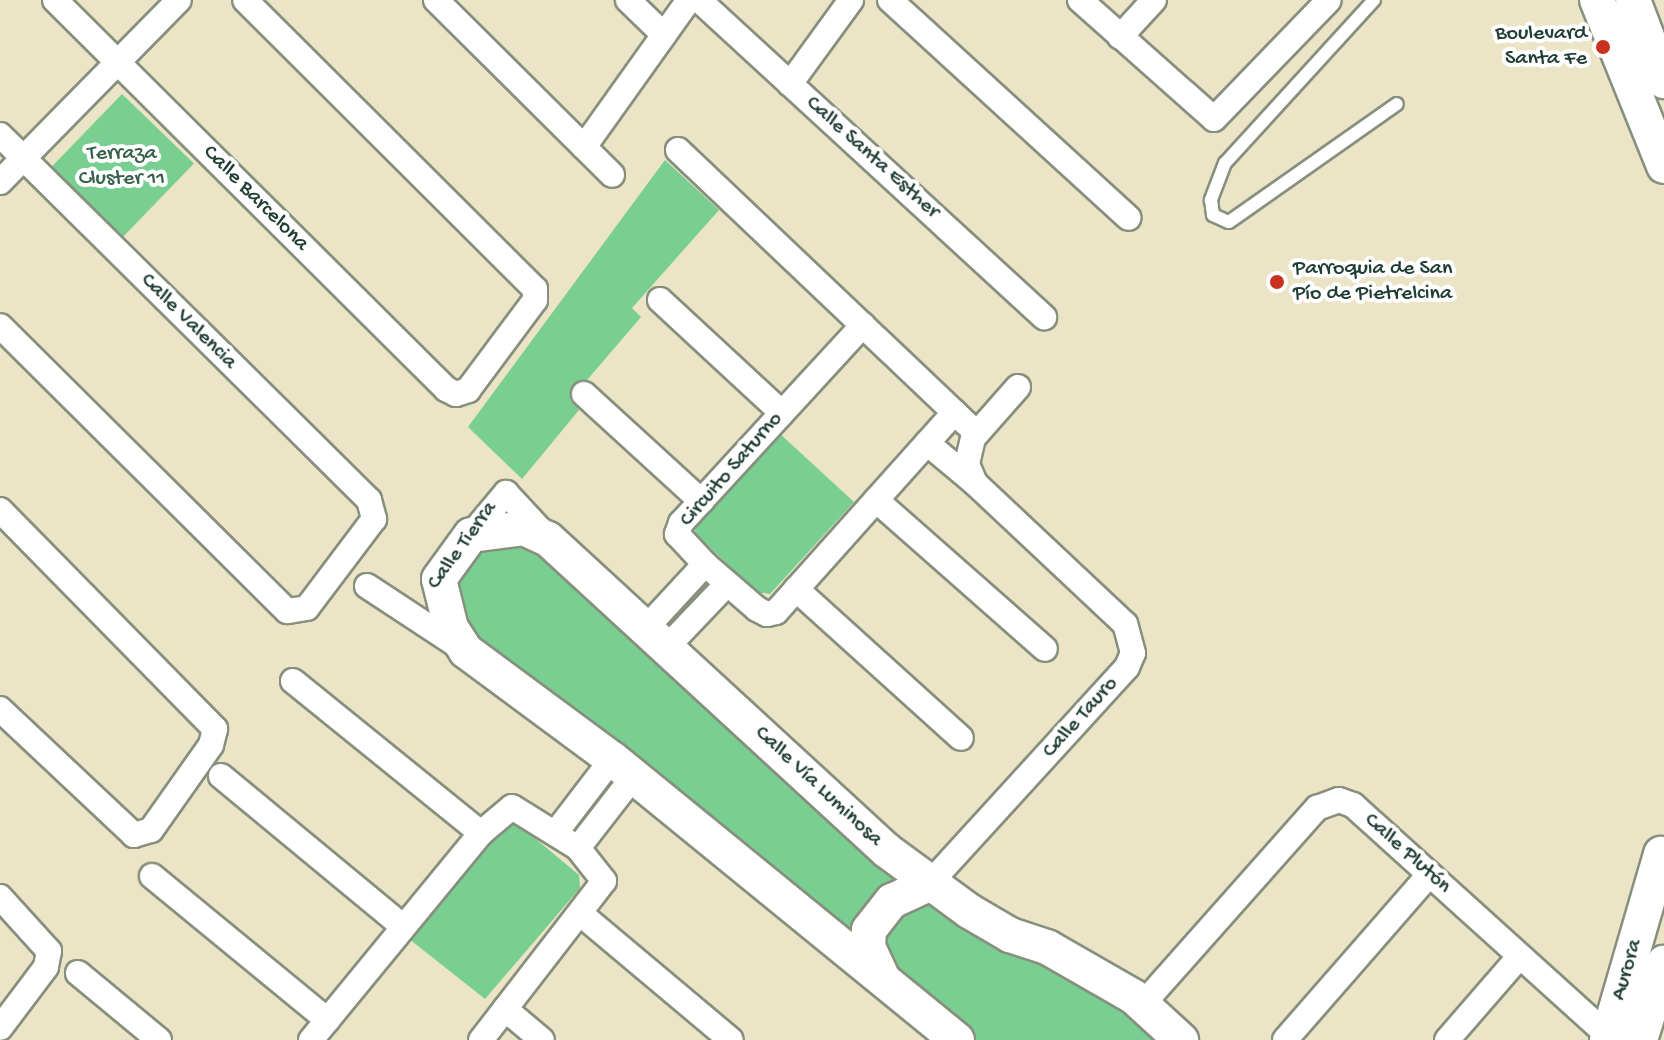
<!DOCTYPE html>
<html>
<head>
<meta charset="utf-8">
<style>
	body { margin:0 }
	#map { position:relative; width:1664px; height:1040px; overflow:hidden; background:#ece4c6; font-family:"Gochi Hand",sans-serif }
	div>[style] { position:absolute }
	.green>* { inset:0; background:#79ce91; transform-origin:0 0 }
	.roads { filter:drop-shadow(2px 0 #86907d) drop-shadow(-2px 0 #86907d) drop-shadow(0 2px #86907d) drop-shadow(0 -2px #86907d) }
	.lane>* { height:12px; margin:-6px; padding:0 6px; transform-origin:6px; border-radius:6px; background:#fff }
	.street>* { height:24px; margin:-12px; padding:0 12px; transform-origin:12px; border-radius:12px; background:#fff }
	.secondary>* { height:34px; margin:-17px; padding:0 17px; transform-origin:17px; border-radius:17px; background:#fff }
	.dots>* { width:22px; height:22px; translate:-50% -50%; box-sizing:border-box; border:4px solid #fff; border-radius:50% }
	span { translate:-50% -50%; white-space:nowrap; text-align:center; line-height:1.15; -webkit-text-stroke:8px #fff; paint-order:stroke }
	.poi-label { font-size:22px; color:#1f3d34 }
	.right { translate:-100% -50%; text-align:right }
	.left { translate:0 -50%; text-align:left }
	.park-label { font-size:22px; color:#36614b }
	.street-label { font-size:22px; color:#1f3d34 }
</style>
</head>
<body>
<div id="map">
	<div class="green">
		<i style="left:122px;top:94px;width:100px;height:104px;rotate:44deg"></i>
		<i style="clip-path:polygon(665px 160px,719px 210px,632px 308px,641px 317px,570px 400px,579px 410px,522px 479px,468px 427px)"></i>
		<i style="clip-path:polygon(778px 432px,854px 502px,770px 594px,756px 592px,695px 533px,696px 521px)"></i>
		<i style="clip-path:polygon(528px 537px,902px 877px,857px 930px,847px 931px,464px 636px,455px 566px,464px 552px)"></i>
		<i style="clip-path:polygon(513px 820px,579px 875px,580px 888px,485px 999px,408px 938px,502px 823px)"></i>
		<i style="clip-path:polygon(929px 902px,1052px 956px,1175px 1040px,972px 1040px,884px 964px,879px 924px)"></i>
	</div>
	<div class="roads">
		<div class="lane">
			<i style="left:1374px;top:0;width:221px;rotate:132.4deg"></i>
			<i style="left:1225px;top:163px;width:40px;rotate:111deg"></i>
			<i style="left:1211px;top:200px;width:15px;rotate:82deg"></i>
			<i style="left:1213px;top:215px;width:17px;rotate:24deg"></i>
			<i style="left:1229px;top:222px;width:205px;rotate:-35.1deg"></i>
		</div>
		<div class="street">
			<i style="left:55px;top:0;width:552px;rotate:44.85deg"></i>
			<i style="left:446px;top:389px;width:11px;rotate:27deg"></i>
			<i style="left:456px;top:394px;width:13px;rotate:-18deg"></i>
			<i style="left:468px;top:390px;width:112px;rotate:-53.3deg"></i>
			<i style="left:535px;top:300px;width:11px;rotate:-90deg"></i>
			<i style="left:535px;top:289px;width:409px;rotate:-135.1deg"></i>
			<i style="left:436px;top:0;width:248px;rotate:44.8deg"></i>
			<i style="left:628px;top:0;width:50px;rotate:44.2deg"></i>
			<i style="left:699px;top:0;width:469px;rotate:42.6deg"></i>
			<i style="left:890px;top:0;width:323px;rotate:42.4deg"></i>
			<i style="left:1080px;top:0;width:179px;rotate:41.6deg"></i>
			<i style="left:1214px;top:119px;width:165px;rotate:-46deg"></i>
			<i style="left:1120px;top:37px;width:50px;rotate:-47.4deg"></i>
			<i style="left:790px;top:84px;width:104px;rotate:-54deg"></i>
			<i style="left:0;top:135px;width:519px;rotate:44.69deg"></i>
			<i style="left:369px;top:500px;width:20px;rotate:75deg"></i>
			<i style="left:374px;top:519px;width:111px;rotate:127deg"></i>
			<i style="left:307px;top:608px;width:20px;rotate:171deg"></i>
			<i style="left:287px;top:611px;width:404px;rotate:-135.2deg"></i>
			<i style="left:584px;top:147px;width:181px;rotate:-54.5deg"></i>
			<i style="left:678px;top:150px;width:398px;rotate:43.5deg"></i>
			<i style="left:0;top:182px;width:255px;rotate:-45.5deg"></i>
			<i style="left:660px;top:300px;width:166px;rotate:42.8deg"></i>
			<i style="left:863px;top:325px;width:269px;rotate:132.6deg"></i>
			<i style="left:681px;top:523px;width:12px;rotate:110deg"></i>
			<i style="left:677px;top:534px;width:41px;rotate:47deg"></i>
			<i style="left:705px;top:564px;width:69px;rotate:40.9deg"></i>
			<i style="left:757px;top:609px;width:11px;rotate:27deg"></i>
			<i style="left:767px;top:614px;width:9px;rotate:-13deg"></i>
			<i style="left:776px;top:612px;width:268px;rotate:-48.2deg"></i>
			<i style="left:584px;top:394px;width:159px;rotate:42.4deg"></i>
			<i style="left:927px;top:443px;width:62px;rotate:39.8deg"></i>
			<i style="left:876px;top:500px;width:225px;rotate:41.4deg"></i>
			<i style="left:0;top:510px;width:307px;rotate:45.5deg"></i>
			<i style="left:215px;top:729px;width:16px;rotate:104deg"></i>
			<i style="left:211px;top:745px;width:104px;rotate:125.2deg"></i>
			<i style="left:151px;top:830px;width:18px;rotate:164deg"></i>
			<i style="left:134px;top:835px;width:184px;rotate:-136.8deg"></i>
			<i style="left:471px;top:535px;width:55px;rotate:-50.2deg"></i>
			<i style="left:506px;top:493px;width:60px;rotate:47deg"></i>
			<i style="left:367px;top:586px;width:111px;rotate:33.3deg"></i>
			<i style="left:796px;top:589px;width:222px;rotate:42.1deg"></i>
			<i style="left:646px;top:628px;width:87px;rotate:-47.3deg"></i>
			<i style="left:667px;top:647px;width:87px;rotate:-46.4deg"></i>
			<i style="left:293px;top:681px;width:242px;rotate:39deg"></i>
			<i style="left:221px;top:776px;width:235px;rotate:39.6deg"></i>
			<i style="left:557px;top:831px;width:91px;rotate:-52.6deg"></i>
			<i style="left:578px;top:848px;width:90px;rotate:-52.2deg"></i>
			<i style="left:152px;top:876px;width:227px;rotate:39.4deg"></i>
			<i style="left:929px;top:884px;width:294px;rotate:-47.6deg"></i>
			<i style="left:1127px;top:667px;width:15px;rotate:-67deg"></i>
			<i style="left:1133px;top:653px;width:30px;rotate:-105deg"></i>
			<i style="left:1125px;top:624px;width:206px;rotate:-136.8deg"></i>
			<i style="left:975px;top:483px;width:21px;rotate:-113deg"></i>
			<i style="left:967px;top:464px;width:27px;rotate:-77deg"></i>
			<i style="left:973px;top:438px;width:68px;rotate:-48.6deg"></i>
			<i style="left:0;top:897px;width:73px;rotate:47.8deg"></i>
			<i style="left:49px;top:951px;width:16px;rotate:101deg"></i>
			<i style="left:46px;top:967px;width:76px;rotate:127deg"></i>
			<i style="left:582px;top:915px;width:194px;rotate:40deg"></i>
			<i style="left:78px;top:973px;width:105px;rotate:39.6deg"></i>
			<i style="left:1142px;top:1005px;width:264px;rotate:-48.4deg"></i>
			<i style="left:1317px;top:808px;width:23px;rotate:-20deg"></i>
			<i style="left:1339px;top:800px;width:15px;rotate:20deg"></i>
			<i style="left:1353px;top:805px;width:350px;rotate:42.1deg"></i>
			<i style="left:505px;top:1009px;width:48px;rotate:40deg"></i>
			<i style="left:311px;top:1040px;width:268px;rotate:-50.6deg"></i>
			<i style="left:481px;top:833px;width:40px;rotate:-40deg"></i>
			<i style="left:512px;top:807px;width:78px;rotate:31.8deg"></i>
			<i style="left:578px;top:848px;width:42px;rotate:51.8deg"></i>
			<i style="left:604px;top:881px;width:201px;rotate:127.7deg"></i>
			<i style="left:1285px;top:1040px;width:220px;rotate:-48.9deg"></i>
			<i style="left:1447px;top:1040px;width:111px;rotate:-49deg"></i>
		</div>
		<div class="secondary">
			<i style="left:1597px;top:0;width:179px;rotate:68deg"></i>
			<i style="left:1633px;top:0;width:87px;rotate:69.1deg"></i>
			<i style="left:883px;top:979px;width:35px;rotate:-115deg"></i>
			<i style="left:868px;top:947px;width:17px;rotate:-87deg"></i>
			<i style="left:869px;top:930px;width:37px;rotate:-52deg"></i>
			<i style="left:892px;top:901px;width:41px;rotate:-24.7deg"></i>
			<i style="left:957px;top:1040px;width:445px;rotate:-140.8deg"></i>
			<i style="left:612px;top:759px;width:182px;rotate:-143.5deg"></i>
			<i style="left:466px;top:651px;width:27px;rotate:-123deg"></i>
			<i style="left:451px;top:628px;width:50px;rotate:-103.8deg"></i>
			<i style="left:439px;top:579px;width:54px;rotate:-54deg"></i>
			<i style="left:471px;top:535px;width:53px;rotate:-7.5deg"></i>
			<i style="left:524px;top:528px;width:26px;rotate:25deg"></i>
			<i style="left:548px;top:539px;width:459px;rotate:42.6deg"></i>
			<i style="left:886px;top:850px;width:103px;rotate:36.3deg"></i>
			<i style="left:969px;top:911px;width:48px;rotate:30.3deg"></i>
			<i style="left:1010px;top:935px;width:39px;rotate:18deg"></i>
			<i style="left:1047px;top:947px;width:100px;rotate:29.9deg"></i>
			<i style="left:1134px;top:997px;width:64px;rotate:42.5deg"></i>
			<i style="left:1607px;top:1040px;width:194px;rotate:-73.8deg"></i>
			<i style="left:1640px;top:1040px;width:81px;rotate:-72.7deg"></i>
		</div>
	</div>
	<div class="dots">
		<i style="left:1603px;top:47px;background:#c8321e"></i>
		<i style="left:1277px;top:282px;background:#c8321e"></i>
	</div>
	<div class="poi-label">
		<span class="right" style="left:1587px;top:47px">Boulevard<br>Santa Fe</span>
		<span class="left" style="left:1293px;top:282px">Parroquia de San<br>Pío de Pietrelcina</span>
	</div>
	<div class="park-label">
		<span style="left:122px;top:167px">Terraza<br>Cluster 11</span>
	</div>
	<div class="street-label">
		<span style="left:872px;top:158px;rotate:42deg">Calle Santa Esther</span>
		<span style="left:255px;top:199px;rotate:45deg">Calle Barcelona</span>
		<span style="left:188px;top:322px;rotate:45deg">Calle Valencia</span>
		<span style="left:732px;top:470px;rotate:-49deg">Circuito Saturno</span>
		<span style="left:463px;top:546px;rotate:-54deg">Calle Tierra</span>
		<span style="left:1081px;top:718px;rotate:-48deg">Calle Tauro</span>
		<span style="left:818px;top:787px;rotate:43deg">Calle Vía Luminosa</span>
		<span style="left:1407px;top:854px;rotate:42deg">Calle Plutón</span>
		<span style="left:1628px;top:970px;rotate:-74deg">Aurora</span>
	</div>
</div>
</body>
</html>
